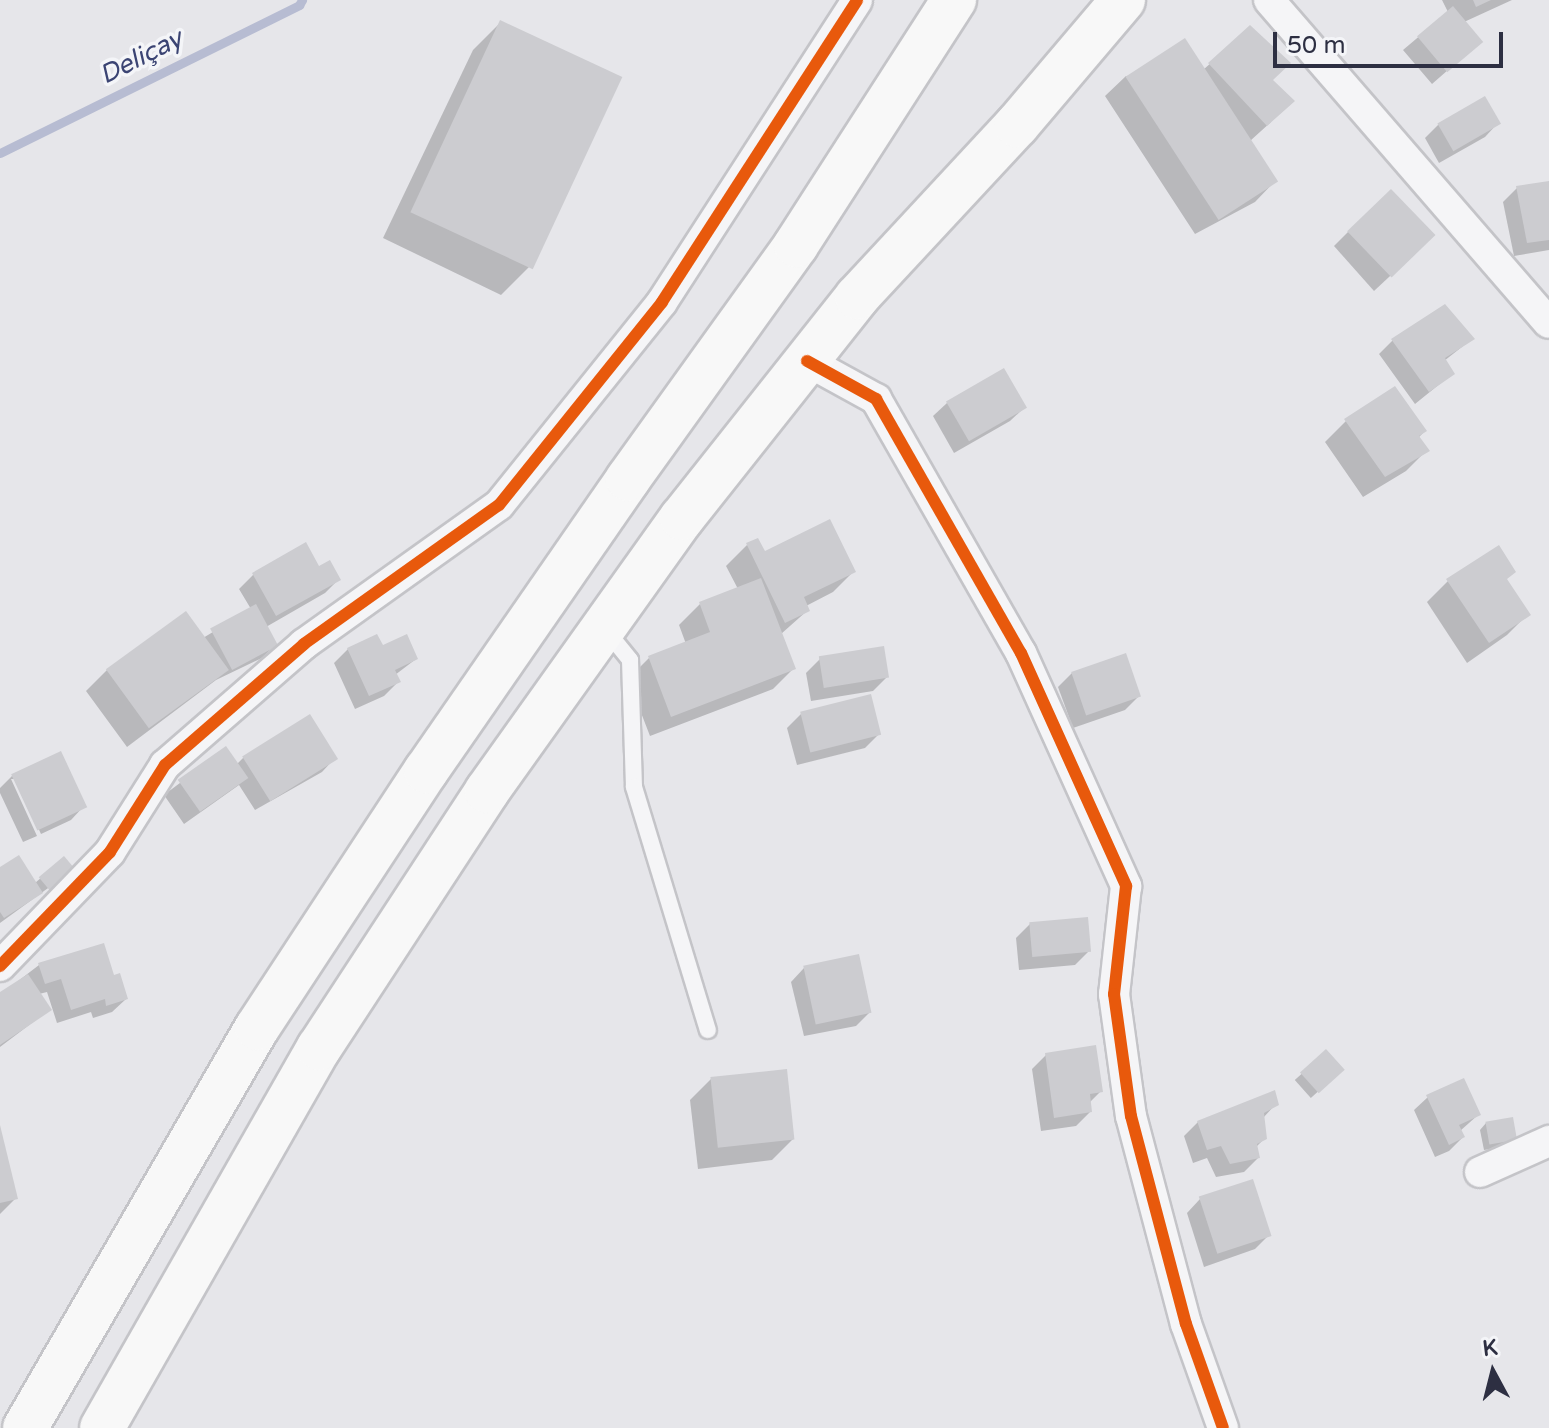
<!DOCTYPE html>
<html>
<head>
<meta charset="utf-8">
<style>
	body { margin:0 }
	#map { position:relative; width:1549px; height:1428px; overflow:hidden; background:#e6e6ea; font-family:"Varela Round",sans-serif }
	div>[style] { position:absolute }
	.shadow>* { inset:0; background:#0003; transform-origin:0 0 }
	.stream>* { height:9px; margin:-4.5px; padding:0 4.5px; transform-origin:4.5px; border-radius:4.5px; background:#b7bcd2 }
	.building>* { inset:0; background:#ccccd0; transform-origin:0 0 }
	.roads { filter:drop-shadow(2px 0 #c4c4c8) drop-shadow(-2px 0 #c4c4c8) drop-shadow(0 2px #c4c4c8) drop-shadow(0 -2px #c4c4c8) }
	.service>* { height:16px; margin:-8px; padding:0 8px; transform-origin:8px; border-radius:8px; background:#f5f5f7 }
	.minor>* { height:30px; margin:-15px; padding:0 15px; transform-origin:15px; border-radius:15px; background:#f5f5f7 }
	.trunk>* { height:44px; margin:-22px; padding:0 22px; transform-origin:22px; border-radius:22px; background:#f8f8f8 }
	.cycleway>* { height:12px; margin:-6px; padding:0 6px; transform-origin:6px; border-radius:6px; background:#e8590c }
	span { translate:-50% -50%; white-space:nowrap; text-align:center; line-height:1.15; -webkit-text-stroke:7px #f4f5f8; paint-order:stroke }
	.water-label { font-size:26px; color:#3b4473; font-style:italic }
	.north { position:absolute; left:1453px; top:1332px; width:80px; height:80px; -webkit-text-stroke:6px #f4f5f8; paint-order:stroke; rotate:353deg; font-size:22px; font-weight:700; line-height:32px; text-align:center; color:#2d2f42 }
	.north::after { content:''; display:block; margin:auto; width:28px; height:36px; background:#2d2f42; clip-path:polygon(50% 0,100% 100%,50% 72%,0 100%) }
	.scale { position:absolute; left:1273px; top:32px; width:230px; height:36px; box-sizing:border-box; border:4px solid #2d2f42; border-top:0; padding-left:10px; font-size:24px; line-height:28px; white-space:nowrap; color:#2d2f42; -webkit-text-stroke:6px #f4f5f8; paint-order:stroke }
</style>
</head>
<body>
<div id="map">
	<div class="shadow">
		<i style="clip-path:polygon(1442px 0,1512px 0,1464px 22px,1480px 42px,1432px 84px,1403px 50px,1448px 12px)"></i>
		<i style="clip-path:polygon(501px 22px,619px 79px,529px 267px,501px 295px,383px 238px,473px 50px)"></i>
		<i style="clip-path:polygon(1250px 28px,1270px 80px,1271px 122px,1250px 141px,1275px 181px,1255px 202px,1195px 234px,1105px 96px,1126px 76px,1203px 70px)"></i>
		<i style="clip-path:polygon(1498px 123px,1485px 137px,1439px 163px,1425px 138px,1439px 124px)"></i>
		<i style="clip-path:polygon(1549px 183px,1549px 250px,1514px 256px,1503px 202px,1517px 188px)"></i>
		<i style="clip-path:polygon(1348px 232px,1419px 249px,1374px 291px,1334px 246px)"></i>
		<i style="clip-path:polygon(1472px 339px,1444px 361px,1452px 374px,1415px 404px,1379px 354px,1393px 340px)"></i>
		<i style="clip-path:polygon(947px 403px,1024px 408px,1010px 421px,954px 453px,933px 416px)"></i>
		<i style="clip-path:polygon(1346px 421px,1425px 431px,1418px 438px,1427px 450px,1406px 471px,1363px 497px,1325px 442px)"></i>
		<i style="clip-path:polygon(305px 545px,318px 568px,339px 579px,325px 593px,266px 627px,275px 645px,262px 658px,216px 680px,127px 747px,86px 691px,107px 670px,203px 638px,251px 609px,239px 589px,253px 575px)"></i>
		<i style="clip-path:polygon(747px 545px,764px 553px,854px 571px,833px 592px,806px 606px,808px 610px,781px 634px,794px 668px,773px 689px,650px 736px,628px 679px,649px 658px,686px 644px,679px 625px,700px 604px,738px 589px,726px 566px)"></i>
		<i style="clip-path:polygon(1448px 581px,1505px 581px,1528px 614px,1507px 635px,1467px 663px,1427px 602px)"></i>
		<i style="clip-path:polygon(382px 648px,416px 659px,395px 675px,398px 682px,384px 696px,355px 709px,334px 663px,348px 649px)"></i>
		<i style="clip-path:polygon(820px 659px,887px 677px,873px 691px,811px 701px,806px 673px)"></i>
		<i style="clip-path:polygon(1072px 673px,1139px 696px,1125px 710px,1073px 728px,1058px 687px)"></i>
		<i style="clip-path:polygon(801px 714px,879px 734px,865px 748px,797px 765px,787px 728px)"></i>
		<i style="clip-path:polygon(225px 749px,236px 765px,244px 757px,335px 758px,322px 772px,255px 810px,239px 785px,184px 824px,164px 795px)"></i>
		<i style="clip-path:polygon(12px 776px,84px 806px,71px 820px,41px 834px,15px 779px,11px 779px,37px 836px,23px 842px,0 793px,0 788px)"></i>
		<i style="clip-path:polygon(64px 858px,66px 875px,0 923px,0 869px,35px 883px)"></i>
		<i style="clip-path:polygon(1030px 924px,1089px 951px,1075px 965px,1019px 970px,1016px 938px)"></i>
		<i style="clip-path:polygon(39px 965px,113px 978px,126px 999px,112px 1012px,93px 1018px,91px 1012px,57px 1023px,47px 992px,39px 994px,49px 1010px,0 1047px,0 995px)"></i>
		<i style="clip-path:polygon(804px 968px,870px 1012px,856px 1026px,804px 1036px,791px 982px)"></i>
		<i style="left:1326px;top:1052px;width:24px;height:42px;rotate:48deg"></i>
		<i style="clip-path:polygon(1046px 1055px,1101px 1091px,1089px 1103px,1090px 1112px,1076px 1126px,1041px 1131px,1032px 1069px)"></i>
		<i style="clip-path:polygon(711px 1079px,793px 1139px,772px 1160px,698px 1169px,690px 1100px)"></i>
		<i style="clip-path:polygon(1428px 1097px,1478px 1115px,1460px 1131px,1463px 1137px,1449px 1151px,1435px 1157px,1414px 1110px)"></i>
		<i style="clip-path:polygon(1276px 1104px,1263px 1118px,1265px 1138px,1255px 1148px,1258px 1158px,1244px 1172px,1216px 1177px,1207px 1158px,1193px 1163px,1184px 1136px,1198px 1122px)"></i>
		<i style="clip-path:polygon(1486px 1123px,1515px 1140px,1508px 1146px,1484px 1150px,1480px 1130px)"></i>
		<i style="clip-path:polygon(0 1133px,16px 1198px,0 1214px)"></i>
		<i style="clip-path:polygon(1200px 1199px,1268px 1236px,1255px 1249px,1204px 1267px,1187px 1213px)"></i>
	</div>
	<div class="stream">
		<i style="left:0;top:153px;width:334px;rotate:-26.3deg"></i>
		<i style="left:299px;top:5px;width:6px;rotate:-59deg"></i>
	</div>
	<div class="building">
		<i style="clip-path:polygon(1473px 0,1491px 0,1476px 7px)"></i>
		<i style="left:1453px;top:6px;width:47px;height:47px;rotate:50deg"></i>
		<i style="left:500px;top:20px;width:135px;height:212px;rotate:25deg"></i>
		<i style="clip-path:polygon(1250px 25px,1291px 63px,1273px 80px,1295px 101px,1267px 126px,1208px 63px)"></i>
		<i style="left:1185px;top:38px;width:171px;height:71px;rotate:57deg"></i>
		<i style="left:1485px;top:96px;width:32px;height:55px;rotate:60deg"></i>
		<i style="clip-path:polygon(1549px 181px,1549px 240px,1527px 243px,1516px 186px)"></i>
		<i style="left:1391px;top:189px;width:64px;height:61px;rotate:46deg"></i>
		<i style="clip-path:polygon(1445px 304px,1475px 339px,1445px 358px,1455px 374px,1429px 392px,1391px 339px)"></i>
		<i style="left:1004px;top:368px;width:46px;height:67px;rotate:60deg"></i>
		<i style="clip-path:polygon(1395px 386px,1427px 431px,1419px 436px,1430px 451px,1385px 477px,1344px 419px)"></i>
		<i style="clip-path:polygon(830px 519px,856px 572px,804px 597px,810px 611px,785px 623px,746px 543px,758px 538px,765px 551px)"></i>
		<i style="clip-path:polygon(306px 542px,319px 566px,330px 560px,341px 580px,276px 616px,252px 573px)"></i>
		<i style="clip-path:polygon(1499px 545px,1516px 572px,1507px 579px,1531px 615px,1489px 643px,1446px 579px)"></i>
		<i style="clip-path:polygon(761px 578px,796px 669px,671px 717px,648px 656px,710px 632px,699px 602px)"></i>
		<i style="left:256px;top:604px;width:47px;height:52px;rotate:62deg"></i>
		<i style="left:186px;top:611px;width:73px;height:99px;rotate:54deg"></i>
		<i style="clip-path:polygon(377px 634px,383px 645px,407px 634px,418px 659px,395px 670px,401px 682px,369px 696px,347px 648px)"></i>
		<i style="left:884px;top:646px;width:32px;height:66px;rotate:81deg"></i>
		<i style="left:1126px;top:653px;width:46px;height:58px;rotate:71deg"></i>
		<i style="left:871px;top:694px;width:42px;height:73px;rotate:76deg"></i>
		<i style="left:310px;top:714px;width:53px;height:80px;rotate:58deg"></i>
		<i style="left:226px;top:746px;width:39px;height:59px;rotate:55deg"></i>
		<i style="left:61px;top:751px;width:62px;height:55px;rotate:65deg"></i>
		<i style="clip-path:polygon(19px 855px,43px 893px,4px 918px,0 912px,0 867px)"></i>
		<i style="left:64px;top:856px;width:17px;height:33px;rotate:50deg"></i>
		<i style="left:1088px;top:917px;width:35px;height:59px;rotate:85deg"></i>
		<i style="clip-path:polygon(104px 943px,114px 975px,120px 973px,128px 999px,106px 1006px,105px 999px,71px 1010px,61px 979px,45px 984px,38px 963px)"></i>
		<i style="left:859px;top:954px;width:60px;height:57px;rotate:78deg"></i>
		<i style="clip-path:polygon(28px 974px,52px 1010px,0 1045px,0 992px)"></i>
		<i style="clip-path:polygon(1096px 1045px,1103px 1092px,1090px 1094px,1092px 1112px,1054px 1118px,1045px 1053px)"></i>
		<i style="left:1326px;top:1049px;width:28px;height:35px;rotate:48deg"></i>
		<i style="left:787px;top:1069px;width:71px;height:77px;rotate:84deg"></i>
		<i style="clip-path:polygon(1464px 1078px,1481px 1115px,1459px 1125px,1465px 1137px,1449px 1145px,1426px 1095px)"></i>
		<i style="clip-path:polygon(1275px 1090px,1279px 1105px,1264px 1113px,1267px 1139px,1257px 1144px,1260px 1158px,1230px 1164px,1221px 1146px,1207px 1150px,1197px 1121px)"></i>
		<i style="left:1513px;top:1117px;width:23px;height:28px;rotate:80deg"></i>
		<i style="clip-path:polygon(0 1125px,18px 1199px,0 1203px)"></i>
		<i style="left:1253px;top:1179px;width:60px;height:57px;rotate:72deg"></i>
	</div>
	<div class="roads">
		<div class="service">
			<i style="left:605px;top:629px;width:40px;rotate:51deg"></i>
			<i style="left:630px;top:660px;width:127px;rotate:88.2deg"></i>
			<i style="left:634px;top:787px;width:254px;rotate:73.1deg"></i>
		</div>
		<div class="minor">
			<i style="left:1269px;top:0;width:427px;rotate:49.1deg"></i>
			<i style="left:807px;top:361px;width:79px;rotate:28.8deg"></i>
			<i style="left:876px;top:399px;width:292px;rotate:60.3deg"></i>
			<i style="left:1021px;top:653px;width:256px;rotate:65.7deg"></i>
			<i style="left:1126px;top:886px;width:109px;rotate:96.3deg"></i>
			<i style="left:1114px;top:994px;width:123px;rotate:82.1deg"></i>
			<i style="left:1131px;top:1116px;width:215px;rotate:75.2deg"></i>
			<i style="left:1186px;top:1324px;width:110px;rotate:70.4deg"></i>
			<i style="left:0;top:966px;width:158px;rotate:-46deg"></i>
			<i style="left:110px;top:852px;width:103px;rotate:-57.7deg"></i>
			<i style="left:165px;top:765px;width:184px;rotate:-41deg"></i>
			<i style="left:304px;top:644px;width:239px;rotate:-35.5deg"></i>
			<i style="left:499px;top:505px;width:260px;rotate:-51.2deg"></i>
			<i style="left:662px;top:302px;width:359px;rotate:-57.1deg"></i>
			<i style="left:1480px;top:1172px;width:76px;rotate:-24.2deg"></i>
		</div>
		<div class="trunk">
			<i style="left:25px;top:1428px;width:462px;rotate:-59.9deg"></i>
			<i style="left:257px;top:1028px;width:308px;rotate:-56.7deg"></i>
			<i style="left:426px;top:771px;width:355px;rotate:-55.3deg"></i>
			<i style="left:628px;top:479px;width:288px;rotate:-54.3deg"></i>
			<i style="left:796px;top:245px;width:292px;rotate:-57.2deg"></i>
			<i style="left:102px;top:1428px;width:438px;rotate:-60.3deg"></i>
			<i style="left:319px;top:1048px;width:307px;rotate:-56.8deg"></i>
			<i style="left:487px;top:791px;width:335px;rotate:-54.5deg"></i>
			<i style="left:682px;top:518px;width:282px;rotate:-51.6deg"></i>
			<i style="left:857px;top:297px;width:235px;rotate:-47.1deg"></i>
			<i style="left:1017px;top:125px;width:164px;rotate:-49.7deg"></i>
		</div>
	</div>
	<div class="cycleway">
		<i style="left:807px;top:361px;width:79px;rotate:28.8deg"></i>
		<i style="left:876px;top:399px;width:292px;rotate:60.3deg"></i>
		<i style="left:1021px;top:653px;width:256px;rotate:65.7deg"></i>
		<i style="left:1126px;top:886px;width:109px;rotate:96.3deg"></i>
		<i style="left:1114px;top:994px;width:123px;rotate:82.1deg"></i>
		<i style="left:1131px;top:1116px;width:215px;rotate:75.2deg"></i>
		<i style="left:1186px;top:1324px;width:110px;rotate:70.4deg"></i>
		<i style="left:0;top:966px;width:158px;rotate:-46deg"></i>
		<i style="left:110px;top:852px;width:103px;rotate:-57.7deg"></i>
		<i style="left:165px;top:765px;width:184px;rotate:-41deg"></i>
		<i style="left:304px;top:644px;width:239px;rotate:-35.5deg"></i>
		<i style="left:499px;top:505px;width:260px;rotate:-51.2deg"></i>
		<i style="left:662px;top:302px;width:359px;rotate:-57.1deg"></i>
	</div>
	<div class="water-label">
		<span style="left:141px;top:57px;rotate:-27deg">Deliçay</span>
	</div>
	<div class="north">K</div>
	<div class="scale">50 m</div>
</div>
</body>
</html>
